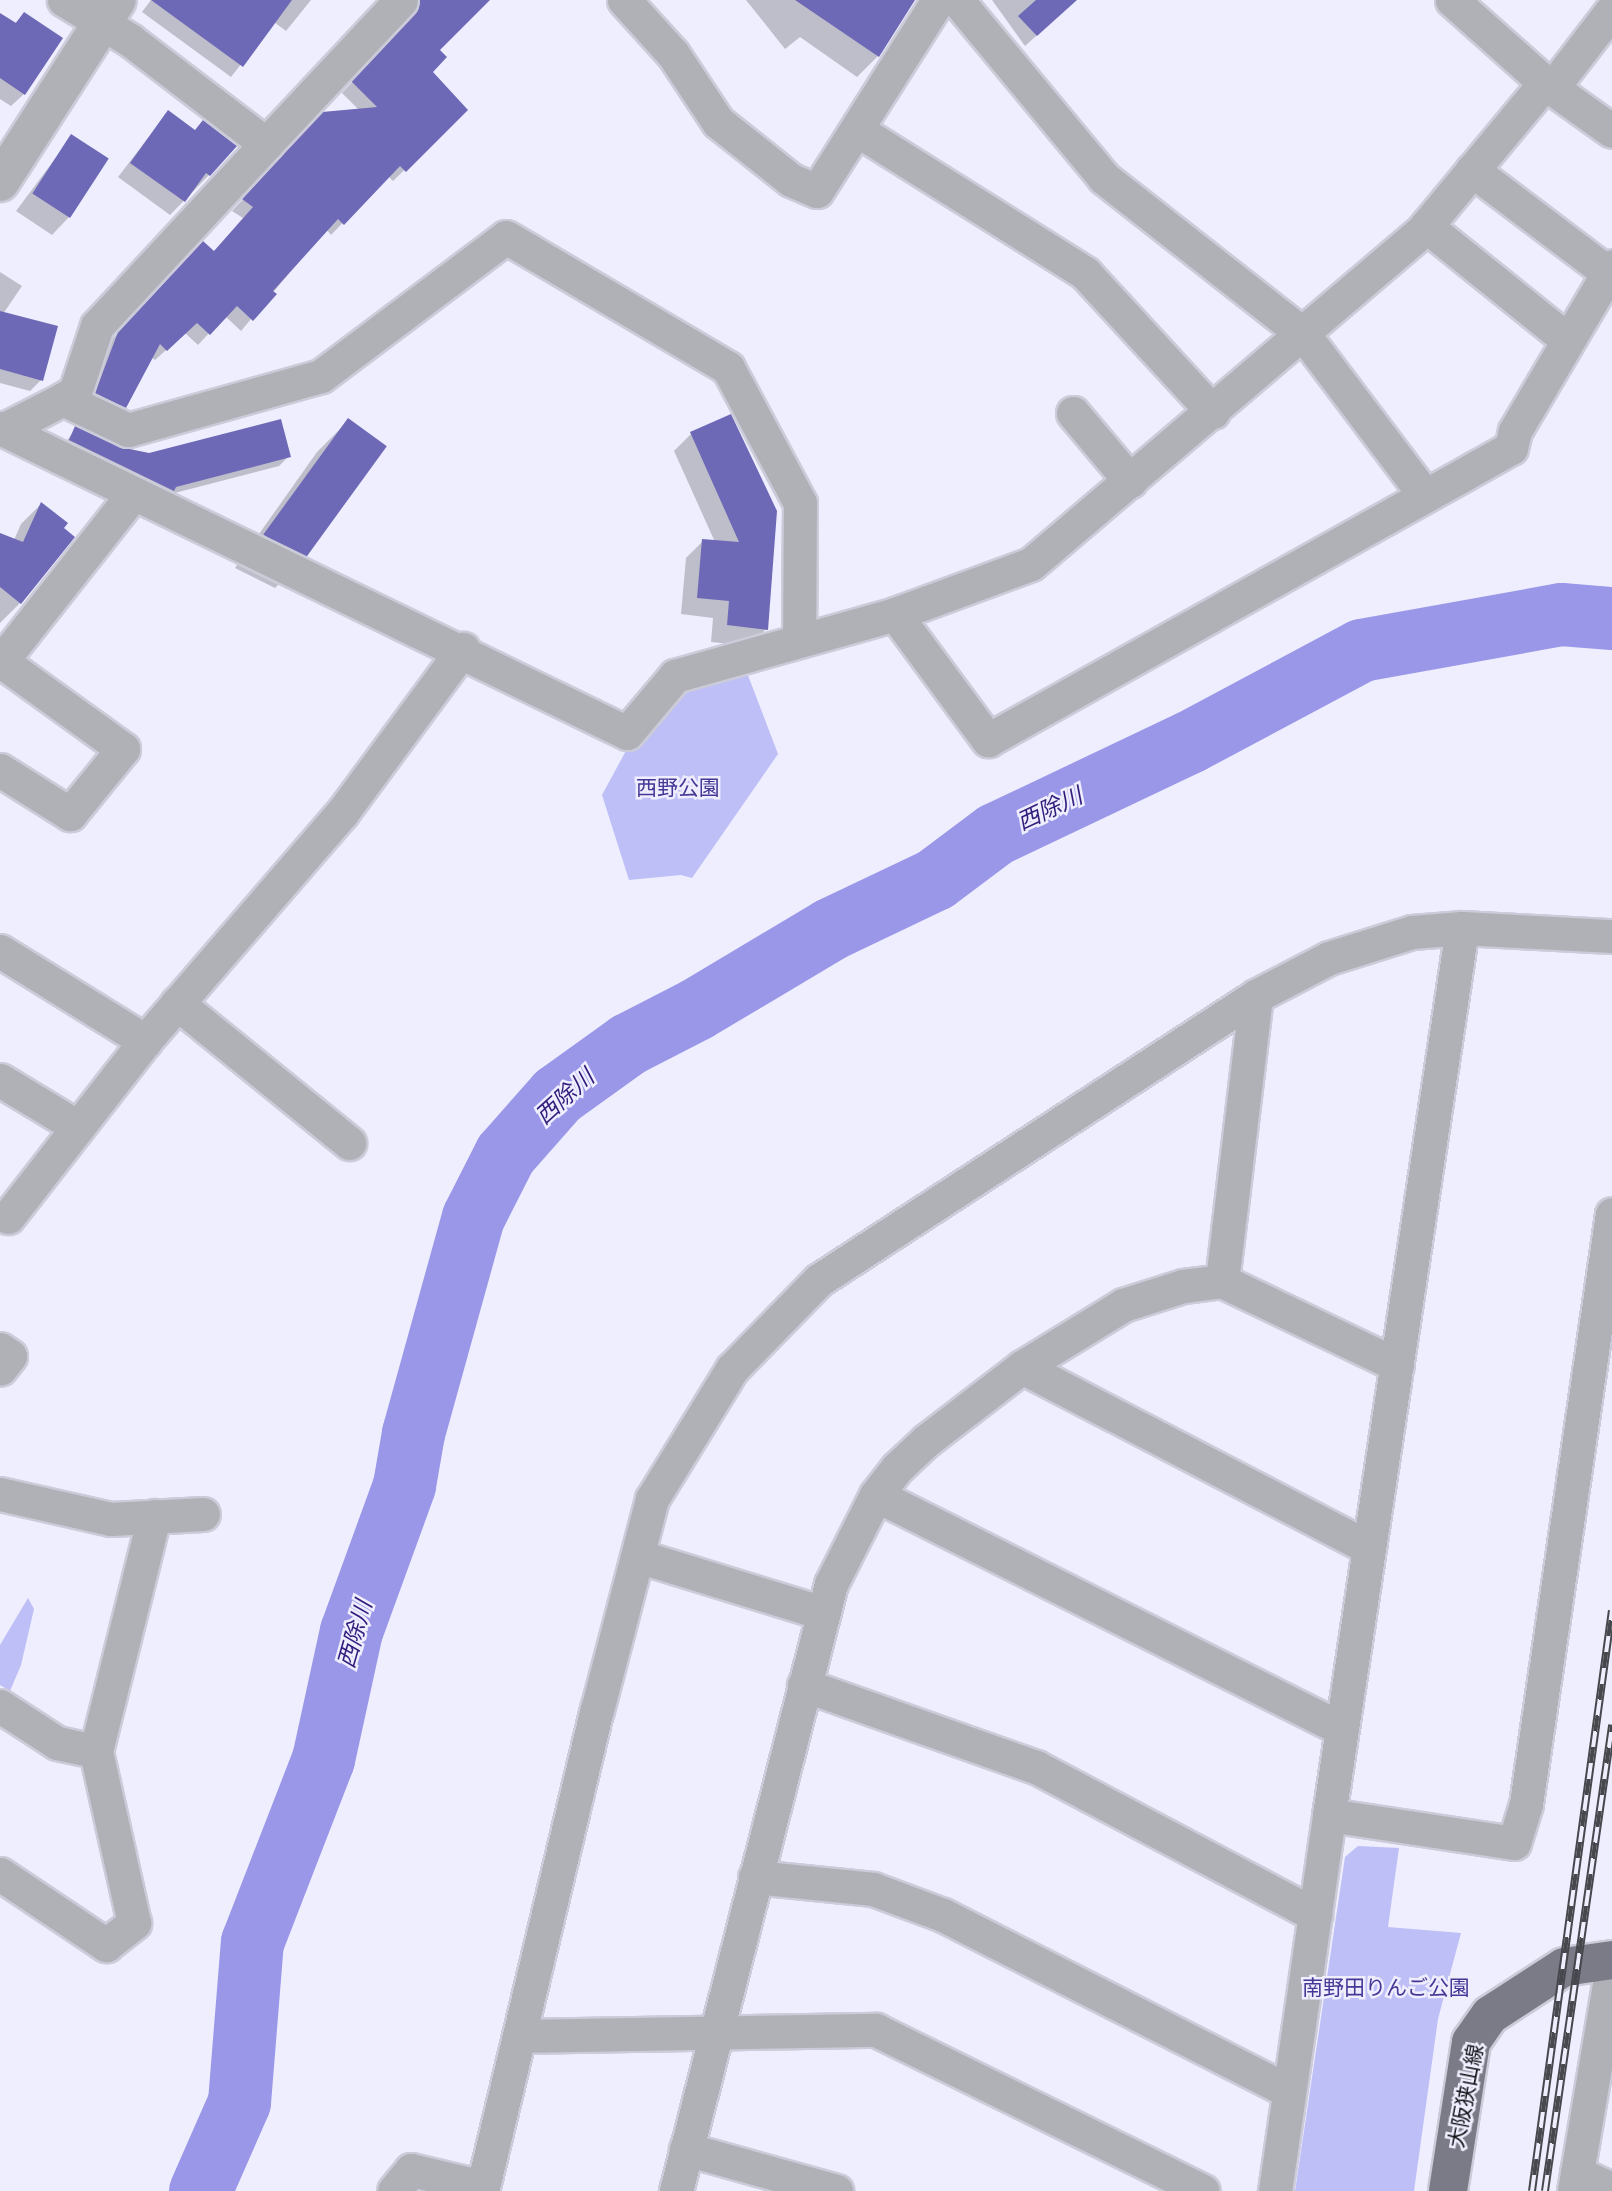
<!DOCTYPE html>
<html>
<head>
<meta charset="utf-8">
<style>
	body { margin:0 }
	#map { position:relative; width:1612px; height:2191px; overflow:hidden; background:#eeeefe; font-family:"Open Sans","Noto Sans JP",sans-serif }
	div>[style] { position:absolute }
	.green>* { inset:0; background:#bfbff7 }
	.shadow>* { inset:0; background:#0003 }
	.river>* { height:63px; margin:-31.5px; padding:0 31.5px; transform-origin:31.5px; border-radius:31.5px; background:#9a97e9 }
	.building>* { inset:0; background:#6e69b7; transform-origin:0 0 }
	.roads { filter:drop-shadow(2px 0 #cbcbd9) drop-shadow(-2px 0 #cbcbd9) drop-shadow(0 2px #cbcbd9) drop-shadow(0 -2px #cbcbd9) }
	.minor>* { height:33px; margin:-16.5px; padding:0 16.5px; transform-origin:16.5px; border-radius:16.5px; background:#b0b0b7 }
	.tertiary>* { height:38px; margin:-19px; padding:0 19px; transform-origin:19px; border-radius:19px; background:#b0b0b7 }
	.primary>* { height:38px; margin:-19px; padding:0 19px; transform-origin:19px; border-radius:19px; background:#7b7b87 }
	.rail>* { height:8px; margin-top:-4px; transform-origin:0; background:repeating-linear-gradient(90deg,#eeeefe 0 16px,#47474e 0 32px); box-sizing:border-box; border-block:2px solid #47474e }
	span { translate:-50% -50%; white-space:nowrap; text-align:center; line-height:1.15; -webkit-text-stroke:5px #eeeefe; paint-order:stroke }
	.park-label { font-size:21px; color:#463796 }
	.street-label { font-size:21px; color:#121217 }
	.water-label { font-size:23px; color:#321d7c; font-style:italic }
</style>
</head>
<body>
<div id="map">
	<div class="green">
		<i style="clip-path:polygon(746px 670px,778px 754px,692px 878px,681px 875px,629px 880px,602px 795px,628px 747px,681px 686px)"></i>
		<i style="clip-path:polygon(28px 1598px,34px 1609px,21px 1665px,10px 1691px,0 1685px,0 1645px)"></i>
		<i style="clip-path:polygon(1358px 1846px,1399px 1848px,1388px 1927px,1461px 1933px,1438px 2019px,1414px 2191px,1295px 2191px,1345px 1857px)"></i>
	</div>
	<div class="shadow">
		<i style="clip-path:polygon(151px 0,311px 0,286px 31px,274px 22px,231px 77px,142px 12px)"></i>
		<i style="clip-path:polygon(418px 0,476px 0,437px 50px,431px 72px,466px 110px,393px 181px,388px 176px,331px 235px,326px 229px,241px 331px,225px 316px,198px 345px,185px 333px,155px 360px,152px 358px,114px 418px,85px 404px,107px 345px,192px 254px,214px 252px,243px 218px,232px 211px,315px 123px,359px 110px,342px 93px,404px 26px,409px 9px)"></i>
		<i style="clip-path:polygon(746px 0,913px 0,878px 56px,857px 77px,800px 37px,785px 49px)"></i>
		<i style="clip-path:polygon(992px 0,1076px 0,1025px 46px)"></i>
		<i style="clip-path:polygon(24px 14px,24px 94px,11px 106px,0 99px,0 15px,14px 24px)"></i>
		<i style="clip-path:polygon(168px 112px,209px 175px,170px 215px,118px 177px)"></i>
		<i style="clip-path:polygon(72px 136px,107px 160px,68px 218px,52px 235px,16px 211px)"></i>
		<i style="clip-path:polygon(0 272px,22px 286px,3px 314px,41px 380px,30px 391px,0 383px)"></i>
		<i style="clip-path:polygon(731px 419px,766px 629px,749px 646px,711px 642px,713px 618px,681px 614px,686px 558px,703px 541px,715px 542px,674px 451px,691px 434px)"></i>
		<i style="clip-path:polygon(348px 421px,307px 556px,275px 588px,235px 568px,317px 452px)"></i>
		<i style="clip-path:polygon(76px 428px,119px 449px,149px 455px,289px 456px,279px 466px,167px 495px,60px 450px)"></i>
		<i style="clip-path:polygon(41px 504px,20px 603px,0 623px,0 535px,14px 540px,21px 524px)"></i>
	</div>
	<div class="river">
		<i style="left:200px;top:2191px;width:97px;rotate:-66.3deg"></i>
		<i style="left:239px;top:2102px;width:161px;rotate:-85.4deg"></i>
		<i style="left:252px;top:1942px;width:196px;rotate:-68.8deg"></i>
		<i style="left:323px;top:1759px;width:131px;rotate:-77.7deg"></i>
		<i style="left:351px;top:1631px;width:155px;rotate:-70deg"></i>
		<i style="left:404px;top:1485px;width:53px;rotate:-80.2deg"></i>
		<i style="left:413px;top:1433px;width:224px;rotate:-74.5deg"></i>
		<i style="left:473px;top:1217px;width:71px;rotate:-63.1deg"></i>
		<i style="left:505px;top:1154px;width:79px;rotate:-48.6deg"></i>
		<i style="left:557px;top:1095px;width:87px;rotate:-35.7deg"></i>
		<i style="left:628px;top:1044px;width:76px;rotate:-27.2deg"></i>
		<i style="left:696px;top:1009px;width:156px;rotate:-30.8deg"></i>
		<i style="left:830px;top:929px;width:116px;rotate:-25.5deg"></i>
		<i style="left:935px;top:879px;width:75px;rotate:-36.9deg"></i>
		<i style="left:995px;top:834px;width:215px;rotate:-25.4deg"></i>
		<i style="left:1189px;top:742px;width:195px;rotate:-28.1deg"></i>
		<i style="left:1361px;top:650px;width:203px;rotate:-10.2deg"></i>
		<i style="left:1561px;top:614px;width:51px;rotate:4.5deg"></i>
	</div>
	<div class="building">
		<i style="clip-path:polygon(151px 0,292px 0,243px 67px)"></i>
		<i style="clip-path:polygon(420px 0,490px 0,440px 50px,447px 57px,433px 72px,468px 110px,406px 172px,400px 166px,344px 225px,338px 219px,273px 291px,277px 294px,253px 321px,237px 306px,210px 335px,197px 323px,167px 351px,160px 344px,126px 408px,95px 393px,118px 332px,203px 241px,214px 251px,253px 207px,242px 199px,322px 112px,377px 107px,351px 81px,415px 13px)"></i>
		<i style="clip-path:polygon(795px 0,915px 0,879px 57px)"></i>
		<i style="clip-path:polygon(1036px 0,1077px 0,1037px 36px,1018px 16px)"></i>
		<i style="clip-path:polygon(24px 12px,63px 38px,25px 95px,0 78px,0 13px,16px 23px)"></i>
		<i style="clip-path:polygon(168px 110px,195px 130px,203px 120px,237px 146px,210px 176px,206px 173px,185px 202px,130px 163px)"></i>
		<i style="left:71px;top:134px;width:45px;height:71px;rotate:33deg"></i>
		<i style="clip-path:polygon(0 311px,58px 326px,43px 381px,0 369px)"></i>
		<i style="clip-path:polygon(731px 414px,777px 511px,768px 630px,727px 625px,729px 601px,697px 598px,702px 539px,739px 542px,690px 432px)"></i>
		<i style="left:348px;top:418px;width:48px;height:144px;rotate:36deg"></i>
		<i style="clip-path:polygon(281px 419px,291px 457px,176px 487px,174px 491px,69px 440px,75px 426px,120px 447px,149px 453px)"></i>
		<i style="clip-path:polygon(41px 502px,68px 523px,64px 528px,75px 537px,21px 604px,0 587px,0 533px,23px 542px)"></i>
	</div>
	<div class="roads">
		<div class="minor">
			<i style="left:64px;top:0;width:77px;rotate:31.2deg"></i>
			<i style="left:130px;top:40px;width:171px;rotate:37.4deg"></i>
			<i style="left:266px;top:144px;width:197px;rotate:-46.8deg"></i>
			<i style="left:624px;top:0;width:73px;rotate:47.8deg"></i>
			<i style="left:673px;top:54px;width:82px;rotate:56.5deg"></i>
			<i style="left:718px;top:122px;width:93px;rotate:38.5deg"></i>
			<i style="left:791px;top:180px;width:28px;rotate:23deg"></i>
			<i style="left:817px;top:191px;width:226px;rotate:-57.6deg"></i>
			<i style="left:957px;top:0;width:231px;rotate:50.4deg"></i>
			<i style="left:1104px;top:178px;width:254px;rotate:38.1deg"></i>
			<i style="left:1304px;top:335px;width:199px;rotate:53deg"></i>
			<i style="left:1452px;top:0;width:125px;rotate:41.7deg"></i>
			<i style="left:1545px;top:83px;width:82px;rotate:35.6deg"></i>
			<i style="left:1552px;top:88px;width:98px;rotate:-52.4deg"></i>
			<i style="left:859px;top:131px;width:267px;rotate:32.1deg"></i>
			<i style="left:1085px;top:273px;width:189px;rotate:47.4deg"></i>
			<i style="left:1472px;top:170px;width:171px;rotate:37.1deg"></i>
			<i style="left:1426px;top:226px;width:182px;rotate:38.8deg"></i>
			<i style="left:63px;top:399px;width:14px;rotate:-30deg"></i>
			<i style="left:75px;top:392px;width:70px;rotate:-71.6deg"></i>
			<i style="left:97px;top:326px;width:248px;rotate:-47.1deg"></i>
			<i style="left:1073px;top:413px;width:89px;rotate:50deg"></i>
			<i style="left:0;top:428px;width:697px;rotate:25.94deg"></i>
			<i style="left:627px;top:733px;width:75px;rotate:-49.9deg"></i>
			<i style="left:675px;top:676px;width:229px;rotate:-15.7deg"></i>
			<i style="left:895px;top:614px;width:145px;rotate:-20.2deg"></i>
			<i style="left:1031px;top:564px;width:514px;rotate:-40.42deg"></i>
			<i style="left:1422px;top:231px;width:192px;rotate:-50.3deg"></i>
			<i style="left:3px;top:430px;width:68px;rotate:-27.3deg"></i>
			<i style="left:63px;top:399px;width:72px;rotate:25.5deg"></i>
			<i style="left:128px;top:430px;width:200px;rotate:-15.6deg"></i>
			<i style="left:321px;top:376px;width:231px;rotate:-36.9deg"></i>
			<i style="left:506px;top:237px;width:258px;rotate:30.5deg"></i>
			<i style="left:728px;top:368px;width:153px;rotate:61.9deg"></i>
			<i style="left:800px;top:503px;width:137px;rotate:90.4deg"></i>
			<i style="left:895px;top:614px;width:157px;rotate:53.6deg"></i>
			<i style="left:988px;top:740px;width:599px;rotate:-29.18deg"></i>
			<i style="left:1511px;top:448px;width:17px;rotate:-77deg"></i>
			<i style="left:1515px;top:431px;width:191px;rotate:-59.5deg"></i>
			<i style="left:0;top:663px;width:215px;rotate:-51.8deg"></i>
			<i style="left:0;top:770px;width:83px;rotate:32.2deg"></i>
			<i style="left:70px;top:814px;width:84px;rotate:-50.8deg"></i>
			<i style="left:123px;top:749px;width:150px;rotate:-144.2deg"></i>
			<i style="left:0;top:951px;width:171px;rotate:31.8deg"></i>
			<i style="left:177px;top:1003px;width:222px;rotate:39.1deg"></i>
			<i style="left:0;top:1080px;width:91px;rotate:31.1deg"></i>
			<i style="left:8px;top:1217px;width:223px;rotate:-52.1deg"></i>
			<i style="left:145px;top:1041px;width:301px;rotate:-49.2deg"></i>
			<i style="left:342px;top:813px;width:204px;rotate:-53.6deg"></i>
			<i style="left:1222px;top:1281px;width:287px;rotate:-83.2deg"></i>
			<i style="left:0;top:1349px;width:12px;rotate:35deg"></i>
			<i style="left:10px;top:1356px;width:16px;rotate:128deg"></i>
			<i style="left:1022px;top:1367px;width:391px;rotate:27.5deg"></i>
			<i style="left:0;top:1494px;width:114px;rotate:12.7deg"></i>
			<i style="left:111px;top:1519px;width:92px;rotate:-3.1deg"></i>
			<i style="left:876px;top:1495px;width:521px;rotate:26.66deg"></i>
			<i style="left:638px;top:1556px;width:194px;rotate:17.1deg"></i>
			<i style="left:804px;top:1685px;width:246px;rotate:19.5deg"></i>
			<i style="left:1036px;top:1767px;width:316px;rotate:27.9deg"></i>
			<i style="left:0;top:1706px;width:68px;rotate:33deg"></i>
			<i style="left:57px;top:1743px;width:40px;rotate:12deg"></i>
			<i style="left:1329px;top:1815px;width:897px;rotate:-81.47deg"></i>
			<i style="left:0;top:1874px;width:128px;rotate:33.8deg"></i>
			<i style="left:106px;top:1945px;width:36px;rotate:-38deg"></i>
			<i style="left:134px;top:1923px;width:176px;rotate:-102.5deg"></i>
			<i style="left:96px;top:1751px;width:242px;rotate:-76.1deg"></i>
			<i style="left:755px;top:1877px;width:119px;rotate:5.8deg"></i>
			<i style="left:873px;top:1889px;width:75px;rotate:20.4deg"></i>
			<i style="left:943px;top:1915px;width:388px;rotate:27deg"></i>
			<i style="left:520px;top:2036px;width:356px;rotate:-1deg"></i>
			<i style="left:876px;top:2030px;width:364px;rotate:26.2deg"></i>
			<i style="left:686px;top:2149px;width:156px;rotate:15.6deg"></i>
			<i style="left:1577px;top:2173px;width:38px;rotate:25deg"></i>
			<i style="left:394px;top:2191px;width:27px;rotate:-51deg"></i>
			<i style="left:411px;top:2170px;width:74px;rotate:13.3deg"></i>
			<i style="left:482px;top:2191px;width:495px;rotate:-76.6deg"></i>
			<i style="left:597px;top:1710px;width:218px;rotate:-75.4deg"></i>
			<i style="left:652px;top:1499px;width:153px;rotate:-58.4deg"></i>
			<i style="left:732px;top:1369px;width:124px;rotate:-45.7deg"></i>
			<i style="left:819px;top:1280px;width:521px;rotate:-33.02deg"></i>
			<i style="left:1256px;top:996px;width:82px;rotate:-27.5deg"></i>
			<i style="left:1329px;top:958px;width:87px;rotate:-17.4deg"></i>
			<i style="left:1412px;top:932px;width:50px;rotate:-4.6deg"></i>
			<i style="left:1462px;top:928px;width:150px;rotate:3.1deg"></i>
			<i style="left:676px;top:2191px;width:626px;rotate:-75.68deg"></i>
			<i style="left:831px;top:1584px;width:100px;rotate:-63.2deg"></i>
			<i style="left:876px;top:1495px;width:34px;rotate:-52deg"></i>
			<i style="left:897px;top:1468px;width:41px;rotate:-43deg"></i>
			<i style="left:927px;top:1440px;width:120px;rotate:-37.5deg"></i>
			<i style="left:1022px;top:1367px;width:119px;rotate:-31.5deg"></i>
			<i style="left:1123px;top:1305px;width:63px;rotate:-17.6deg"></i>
			<i style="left:1183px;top:1286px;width:39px;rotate:-7deg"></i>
			<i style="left:1222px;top:1281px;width:194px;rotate:25.6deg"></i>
			<i style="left:1275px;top:2191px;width:380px;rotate:-81.8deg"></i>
			<i style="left:1329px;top:1815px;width:187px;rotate:8.6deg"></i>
			<i style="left:1514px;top:1843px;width:41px;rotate:-72.9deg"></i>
			<i style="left:1526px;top:1804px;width:596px;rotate:-81.71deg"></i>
			<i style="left:1574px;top:2191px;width:227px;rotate:-80.4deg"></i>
		</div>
		<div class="tertiary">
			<i style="left:0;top:182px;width:216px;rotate:-57.3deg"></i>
		</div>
		<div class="primary">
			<i style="left:1448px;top:2191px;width:151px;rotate:-81.2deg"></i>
			<i style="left:1471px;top:2042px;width:33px;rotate:-55deg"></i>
			<i style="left:1490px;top:2015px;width:88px;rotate:-33deg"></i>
			<i style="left:1564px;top:1967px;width:49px;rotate:-8.3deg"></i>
		</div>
	</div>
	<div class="rail">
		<i style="left:1532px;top:2191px;width:586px;rotate:-82.16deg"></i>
		<i style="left:1545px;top:2191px;width:471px;rotate:-81.8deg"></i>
	</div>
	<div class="park-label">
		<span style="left:678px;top:787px">西野公園</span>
		<span style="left:1386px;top:1987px">南野田りんご公園</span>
	</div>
	<div class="street-label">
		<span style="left:1465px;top:2096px;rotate:-79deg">大阪狭山線</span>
	</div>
	<div class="water-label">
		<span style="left:1049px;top:808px;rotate:-25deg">西除川</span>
		<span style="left:564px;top:1096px;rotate:-42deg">西除川</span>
		<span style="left:354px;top:1634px;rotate:-74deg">西除川</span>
	</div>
</div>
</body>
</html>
